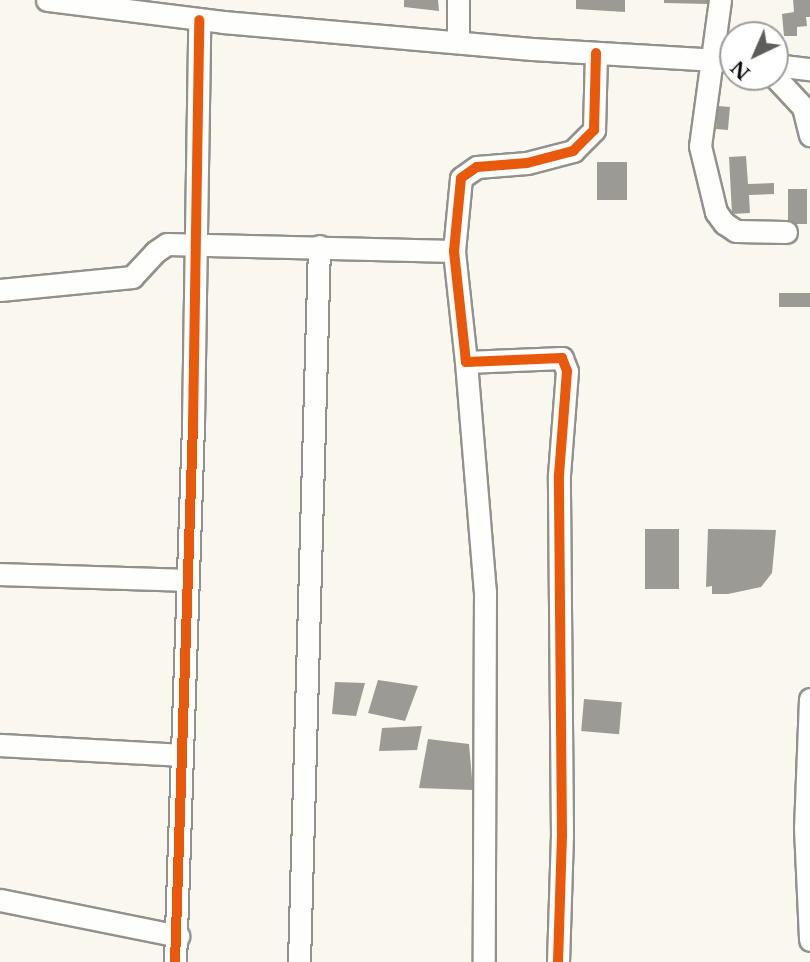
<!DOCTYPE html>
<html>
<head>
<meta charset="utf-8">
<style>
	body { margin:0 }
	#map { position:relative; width:810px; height:962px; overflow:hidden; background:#f9f7ee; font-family:"Libre Baskerville",serif }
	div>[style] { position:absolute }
	.building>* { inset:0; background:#9c9a94; transform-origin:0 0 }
	.roads { filter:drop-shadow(2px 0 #92918d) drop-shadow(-2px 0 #92918d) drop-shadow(0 2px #92918d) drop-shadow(0 -2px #92918d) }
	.minor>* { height:21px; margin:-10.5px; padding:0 10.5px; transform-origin:10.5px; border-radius:10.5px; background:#fefefc }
	.cycleway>* { height:10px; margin:-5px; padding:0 5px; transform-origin:5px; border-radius:5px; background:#e8590c }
	span { translate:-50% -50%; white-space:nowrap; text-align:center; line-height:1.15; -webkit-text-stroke:7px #fff; paint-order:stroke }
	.north { position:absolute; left:719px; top:21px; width:70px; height:70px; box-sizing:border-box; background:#fff; border:2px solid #9d9d9d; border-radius:50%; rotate:224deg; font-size:19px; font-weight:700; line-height:28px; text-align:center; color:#0a0a0a }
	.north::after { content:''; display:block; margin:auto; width:24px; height:32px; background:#5e5d5a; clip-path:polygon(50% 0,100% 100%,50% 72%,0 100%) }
</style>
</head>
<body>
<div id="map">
	<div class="building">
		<i style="clip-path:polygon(404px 0,438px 0,439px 11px,404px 7px)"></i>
		<i style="clip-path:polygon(576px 0,625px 0,625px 12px,576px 9px)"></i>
		<i style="clip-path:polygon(664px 0,709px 0,709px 4px,664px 3px)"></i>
		<i style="clip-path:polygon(793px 0,810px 0,810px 17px,806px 17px,807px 26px,797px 27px,797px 36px,784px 36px,782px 14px,794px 12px)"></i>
		<i style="left:718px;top:106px;width:12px;height:23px;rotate:5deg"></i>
		<i style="clip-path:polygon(746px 156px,748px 184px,774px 183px,774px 194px,749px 195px,750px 213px,732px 214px,729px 157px)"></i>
		<i style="left:597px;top:162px;width:30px;height:38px"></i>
		<i style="left:788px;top:189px;width:19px;height:35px"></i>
		<i style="left:779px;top:293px;width:31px;height:14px"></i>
		<i style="left:679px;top:529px;width:60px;height:34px;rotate:90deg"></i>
		<i style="clip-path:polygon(708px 529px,776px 530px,772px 573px,761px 587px,728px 594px,712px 594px,712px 586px,706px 587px)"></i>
		<i style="clip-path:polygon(378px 680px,418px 686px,405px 721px,368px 713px)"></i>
		<i style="clip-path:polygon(335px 682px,365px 683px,356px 716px,332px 714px)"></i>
		<i style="left:584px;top:699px;width:38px;height:32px;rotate:5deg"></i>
		<i style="clip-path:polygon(422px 726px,417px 750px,379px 751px,382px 728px)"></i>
		<i style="clip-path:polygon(428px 739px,469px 744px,473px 790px,419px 788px)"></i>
	</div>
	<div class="roads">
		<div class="minor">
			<i style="left:47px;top:0;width:177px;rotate:7.1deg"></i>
			<i style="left:223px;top:22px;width:310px;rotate:5deg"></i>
			<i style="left:532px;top:49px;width:201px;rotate:3.4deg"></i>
			<i style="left:720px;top:0;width:147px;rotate:97.8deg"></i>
			<i style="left:700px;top:146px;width:68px;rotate:76.4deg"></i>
			<i style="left:716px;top:212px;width:14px;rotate:54deg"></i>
			<i style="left:724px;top:223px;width:14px;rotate:34deg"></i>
			<i style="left:736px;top:231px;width:50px;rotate:1.1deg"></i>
			<i style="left:458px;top:42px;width:42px;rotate:-90deg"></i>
			<i style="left:775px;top:65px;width:35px;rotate:7deg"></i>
			<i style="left:775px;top:77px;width:41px;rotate:47deg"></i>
			<i style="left:803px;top:107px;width:29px;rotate:76deg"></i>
			<i style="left:0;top:290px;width:133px;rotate:-5.6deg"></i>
			<i style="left:132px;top:277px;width:34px;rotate:-47deg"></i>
			<i style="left:155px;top:252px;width:14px;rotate:-34deg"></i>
			<i style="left:167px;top:244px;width:287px;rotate:1.4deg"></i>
			<i style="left:466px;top:362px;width:230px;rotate:85.3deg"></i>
			<i style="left:485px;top:591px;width:371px;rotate:90.2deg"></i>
			<i style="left:0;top:574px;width:188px;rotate:1.8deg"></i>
			<i style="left:810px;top:699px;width:129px;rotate:92.2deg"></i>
			<i style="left:805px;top:828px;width:112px;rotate:87.4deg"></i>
			<i style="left:0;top:745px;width:182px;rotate:3.1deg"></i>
			<i style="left:0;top:900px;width:182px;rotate:11.4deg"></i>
			<i style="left:175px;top:962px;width:538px;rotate:-88.08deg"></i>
			<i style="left:193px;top:424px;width:404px;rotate:-89.1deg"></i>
			<i style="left:299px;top:962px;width:716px;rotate:-88.4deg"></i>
			<i style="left:558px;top:962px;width:126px;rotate:-88.2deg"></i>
			<i style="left:562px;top:836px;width:361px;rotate:-90.5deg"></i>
			<i style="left:559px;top:475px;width:104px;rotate:-85.6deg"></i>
			<i style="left:567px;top:371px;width:14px;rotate:-111deg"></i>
			<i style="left:562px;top:358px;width:96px;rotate:177.6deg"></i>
			<i style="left:466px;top:362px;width:112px;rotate:-96.2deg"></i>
			<i style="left:454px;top:251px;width:73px;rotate:-84.5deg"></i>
			<i style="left:461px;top:178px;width:19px;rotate:-35deg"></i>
			<i style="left:477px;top:167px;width:50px;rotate:-4.6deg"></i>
			<i style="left:527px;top:163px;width:48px;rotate:-14.6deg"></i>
			<i style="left:573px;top:151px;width:30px;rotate:-45deg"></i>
			<i style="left:594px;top:130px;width:77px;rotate:-88.5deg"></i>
		</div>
	</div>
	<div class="cycleway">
		<i style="left:175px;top:962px;width:538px;rotate:-88.08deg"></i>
		<i style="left:193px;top:424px;width:404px;rotate:-89.1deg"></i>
		<i style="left:558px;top:962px;width:126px;rotate:-88.2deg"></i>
		<i style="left:562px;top:836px;width:361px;rotate:-90.5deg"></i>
		<i style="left:559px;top:475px;width:104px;rotate:-85.6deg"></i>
		<i style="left:567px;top:371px;width:14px;rotate:-111deg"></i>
		<i style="left:562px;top:358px;width:96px;rotate:177.6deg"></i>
		<i style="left:466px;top:362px;width:112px;rotate:-96.2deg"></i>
		<i style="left:454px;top:251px;width:73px;rotate:-84.5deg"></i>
		<i style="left:461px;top:178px;width:19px;rotate:-35deg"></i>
		<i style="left:477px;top:167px;width:50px;rotate:-4.6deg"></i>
		<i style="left:527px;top:163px;width:48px;rotate:-14.6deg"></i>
		<i style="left:573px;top:151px;width:30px;rotate:-45deg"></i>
		<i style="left:594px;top:130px;width:77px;rotate:-88.5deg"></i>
	</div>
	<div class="north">N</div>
</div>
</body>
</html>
